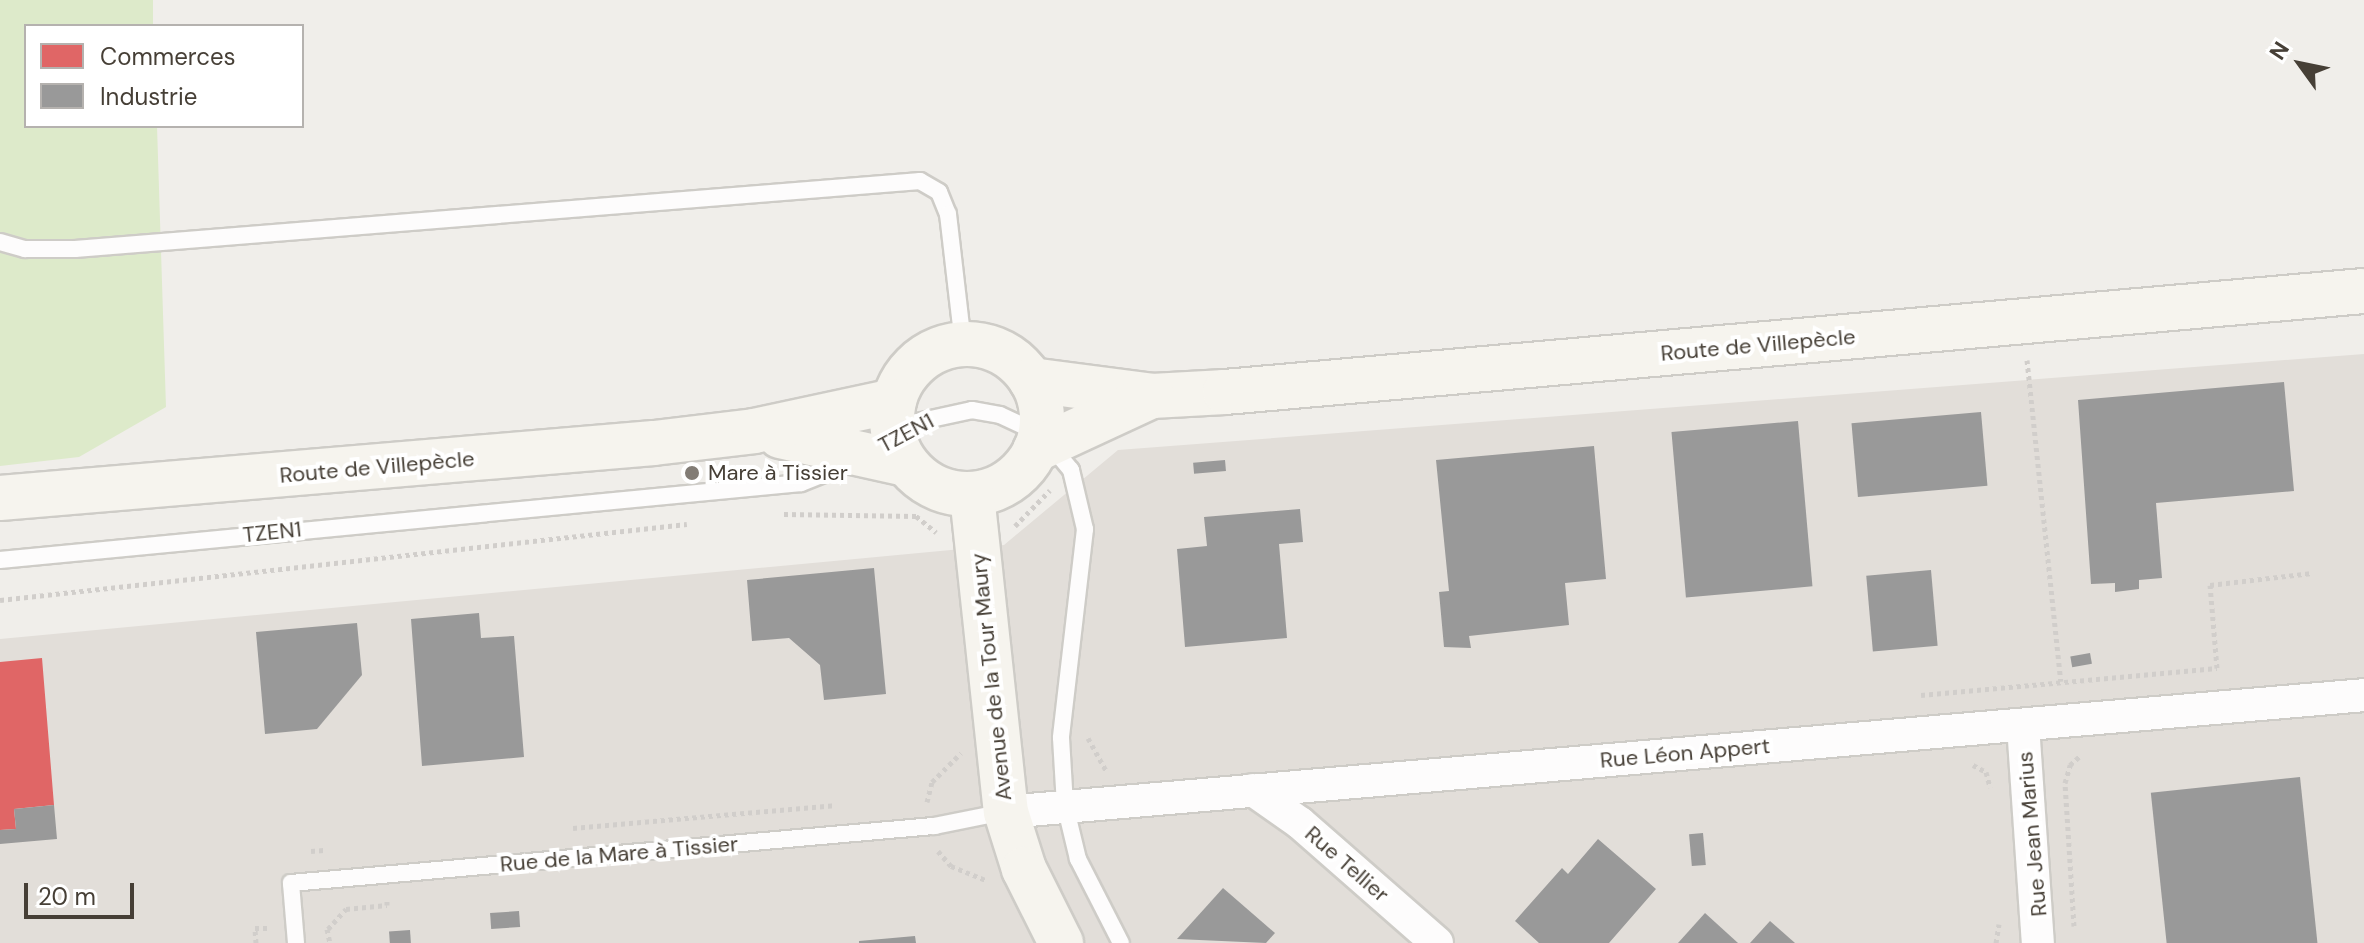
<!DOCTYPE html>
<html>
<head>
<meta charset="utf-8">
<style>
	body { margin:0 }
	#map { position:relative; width:2364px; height:943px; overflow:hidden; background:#f0eeea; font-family:"DM Sans",sans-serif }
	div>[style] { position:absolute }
	.industrial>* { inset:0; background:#e2ded9 }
	.green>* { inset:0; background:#ddeaca }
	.shops>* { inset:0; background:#e06666 }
	.industry>* { inset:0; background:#999; transform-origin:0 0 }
	.path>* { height:5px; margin-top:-2.5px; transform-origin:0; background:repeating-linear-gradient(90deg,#d1cecb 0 4px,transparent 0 8px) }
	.roads { filter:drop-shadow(2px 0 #ceccc7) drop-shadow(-2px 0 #ceccc7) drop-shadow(0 2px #ceccc7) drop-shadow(0 -2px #ceccc7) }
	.lane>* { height:16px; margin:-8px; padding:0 8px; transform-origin:8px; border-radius:8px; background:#fdfcfc }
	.street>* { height:32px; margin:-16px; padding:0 16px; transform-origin:16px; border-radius:16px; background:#fdfcfc }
	.secondary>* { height:44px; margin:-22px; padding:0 22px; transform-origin:22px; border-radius:22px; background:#f6f4ee }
	.secondary>.ring { margin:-22px; padding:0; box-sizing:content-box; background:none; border:44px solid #f6f4ee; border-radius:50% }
	.dots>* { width:22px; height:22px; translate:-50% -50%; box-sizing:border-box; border:4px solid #fff; border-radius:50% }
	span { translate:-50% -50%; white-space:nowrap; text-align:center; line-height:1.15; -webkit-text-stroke:8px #fff; paint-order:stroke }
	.street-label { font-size:22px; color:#463f36 }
	.poi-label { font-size:22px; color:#463f36 }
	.left { translate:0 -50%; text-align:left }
	.legend { position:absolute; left:24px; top:24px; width:280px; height:104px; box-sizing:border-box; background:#fff; border:2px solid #b5b2af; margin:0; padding:10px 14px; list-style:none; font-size:24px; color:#463f36 }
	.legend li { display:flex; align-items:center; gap:16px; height:40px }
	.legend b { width:40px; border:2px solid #b5b2af }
	.north { position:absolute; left:2260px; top:24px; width:80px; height:80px; -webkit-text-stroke:6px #fff; paint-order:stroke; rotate:303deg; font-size:22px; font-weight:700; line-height:32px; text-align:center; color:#463f36 }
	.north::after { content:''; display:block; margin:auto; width:28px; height:36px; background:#463f36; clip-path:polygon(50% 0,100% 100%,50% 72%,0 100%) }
	.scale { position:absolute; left:24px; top:883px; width:110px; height:36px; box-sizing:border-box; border:4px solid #463f36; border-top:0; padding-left:10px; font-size:24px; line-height:28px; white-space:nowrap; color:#463f36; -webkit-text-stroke:6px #fff; paint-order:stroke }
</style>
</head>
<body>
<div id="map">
	<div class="industrial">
		<i style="clip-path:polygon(2364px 354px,2364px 943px,0 943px,0 639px,1004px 545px,1118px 450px)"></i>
	</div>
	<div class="green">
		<i style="clip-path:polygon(0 0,153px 0,153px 26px,26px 26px,26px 126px,157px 126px,166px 407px,79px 457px,0 466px)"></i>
	</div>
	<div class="shops">
		<i style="clip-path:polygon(42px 658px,54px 805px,14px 809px,16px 829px,0 830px,0 662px)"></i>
	</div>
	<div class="industry">
		<i style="clip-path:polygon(2284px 382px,2294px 491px,2156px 503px,2162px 578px,2139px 580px,2139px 589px,2115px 592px,2115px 583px,2091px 584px,2078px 400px)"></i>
		<i style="left:1981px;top:412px;width:74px;height:130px;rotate:85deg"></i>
		<i style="left:1798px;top:421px;width:166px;height:127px;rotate:85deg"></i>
		<i style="clip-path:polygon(1594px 446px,1606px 579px,1565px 583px,1569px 625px,1469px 636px,1471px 648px,1444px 647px,1439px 592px,1449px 591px,1436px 460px)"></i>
		<i style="left:1225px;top:460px;width:11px;height:32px;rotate:85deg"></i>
		<i style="clip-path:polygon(1300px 509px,1303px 542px,1279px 544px,1287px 638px,1185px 647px,1177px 549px,1207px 546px,1204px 517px)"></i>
		<i style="clip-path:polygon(874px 568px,886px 694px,824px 700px,820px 665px,789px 638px,752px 641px,747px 580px)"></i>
		<i style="left:1931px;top:570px;width:76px;height:65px;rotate:85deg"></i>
		<i style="clip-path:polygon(479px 613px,481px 638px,514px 636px,524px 757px,422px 766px,411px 619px)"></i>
		<i style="clip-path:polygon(357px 623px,362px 675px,317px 729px,265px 734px,256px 632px)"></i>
		<i style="left:2090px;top:653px;width:11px;height:20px;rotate:80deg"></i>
		<i style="left:2300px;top:777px;width:167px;height:150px;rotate:84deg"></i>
		<i style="clip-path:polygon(54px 805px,57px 839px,0 844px,0 830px,16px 829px,14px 809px)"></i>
		<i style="left:1703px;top:833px;width:32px;height:14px;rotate:85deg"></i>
		<i style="clip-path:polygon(1598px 839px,1656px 889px,1609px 943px,1539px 943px,1515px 921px,1562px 868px,1568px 874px)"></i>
		<i style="clip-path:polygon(1223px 888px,1275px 933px,1266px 943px,1177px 939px)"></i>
		<i style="left:519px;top:911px;width:16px;height:29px;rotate:86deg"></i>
		<i style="clip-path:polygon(1705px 913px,1738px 943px,1678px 943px)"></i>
		<i style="clip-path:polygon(1770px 921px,1795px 943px,1750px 943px)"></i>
		<i style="left:410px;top:930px;width:13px;height:21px;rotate:86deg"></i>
		<i style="clip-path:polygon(915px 936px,916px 943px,859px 943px,859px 941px)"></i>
	</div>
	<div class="path">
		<i style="left:2027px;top:360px;width:323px;rotate:84deg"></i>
		<i style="left:784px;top:514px;width:132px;rotate:0.9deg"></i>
		<i style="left:916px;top:516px;width:26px;rotate:39deg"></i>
		<i style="left:1015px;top:526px;width:50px;rotate:-45.8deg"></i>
		<i style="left:0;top:600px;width:691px;rotate:-6.31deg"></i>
		<i style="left:1921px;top:695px;width:297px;rotate:-5.2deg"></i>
		<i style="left:2217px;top:668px;width:83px;rotate:-94.8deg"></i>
		<i style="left:2210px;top:585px;width:103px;rotate:-6.7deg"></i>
		<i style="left:1088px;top:738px;width:37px;rotate:61deg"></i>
		<i style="left:1973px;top:765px;width:15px;rotate:28deg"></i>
		<i style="left:1986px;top:772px;width:16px;rotate:75deg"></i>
		<i style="left:927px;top:802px;width:21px;rotate:-76deg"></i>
		<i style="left:932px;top:782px;width:41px;rotate:-45deg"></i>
		<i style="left:573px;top:828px;width:262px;rotate:-5deg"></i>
		<i style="left:311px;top:851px;width:13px;rotate:-4deg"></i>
		<i style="left:938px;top:851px;width:20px;rotate:49deg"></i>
		<i style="left:951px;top:866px;width:38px;rotate:22deg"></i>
		<i style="left:2074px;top:926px;width:143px;rotate:-93.6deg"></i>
		<i style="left:2065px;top:783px;width:19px;rotate:-74deg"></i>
		<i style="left:2070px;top:765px;width:15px;rotate:-42deg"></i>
		<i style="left:327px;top:929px;width:14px;rotate:78deg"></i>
		<i style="left:328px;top:929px;width:27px;rotate:-48deg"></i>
		<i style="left:346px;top:909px;width:41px;rotate:-5.6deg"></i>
		<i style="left:387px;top:905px;width:7px;rotate:-90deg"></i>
		<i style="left:256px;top:943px;width:15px;rotate:-94deg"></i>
		<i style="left:255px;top:928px;width:14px"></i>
		<i style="left:1996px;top:943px;width:19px;rotate:-81deg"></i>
	</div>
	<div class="roads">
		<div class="lane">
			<i style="left:0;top:242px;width:26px;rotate:16deg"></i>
			<i style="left:25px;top:249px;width:50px"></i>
			<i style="left:75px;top:249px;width:848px;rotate:-4.6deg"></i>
			<i style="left:920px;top:181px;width:22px;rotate:30deg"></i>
			<i style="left:939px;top:192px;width:24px;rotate:68deg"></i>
			<i style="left:948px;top:214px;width:131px;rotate:83.4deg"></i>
			<i style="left:874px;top:450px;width:51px;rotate:-33.1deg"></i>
			<i style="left:917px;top:422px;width:56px;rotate:-12.3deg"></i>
			<i style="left:972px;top:410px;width:28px;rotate:10deg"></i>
			<i style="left:1000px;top:415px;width:45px;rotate:24.9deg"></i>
			<i style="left:1041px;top:434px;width:47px;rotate:50.2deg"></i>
			<i style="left:1071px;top:470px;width:61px;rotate:76.7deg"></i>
			<i style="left:1085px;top:529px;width:210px;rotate:96.6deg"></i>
			<i style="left:1061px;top:738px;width:67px;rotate:86.6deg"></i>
			<i style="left:1065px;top:805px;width:56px;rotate:76.5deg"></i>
			<i style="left:1078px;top:859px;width:94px;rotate:62.9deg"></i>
			<i style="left:0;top:560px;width:805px;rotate:-5.49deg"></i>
			<i style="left:801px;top:483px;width:57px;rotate:-21.6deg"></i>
			<i style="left:296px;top:943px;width:60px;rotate:-94.8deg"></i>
			<i style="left:291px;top:883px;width:646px;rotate:-5.07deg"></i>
			<i style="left:934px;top:826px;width:71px;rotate:-11.3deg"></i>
		</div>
		<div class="street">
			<i style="left:2023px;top:725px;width:219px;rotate:86.1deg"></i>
			<i style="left:1253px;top:790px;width:57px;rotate:35.1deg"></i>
			<i style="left:1300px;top:823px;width:182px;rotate:41.2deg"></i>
			<i style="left:1006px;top:812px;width:1363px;rotate:-4.92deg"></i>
		</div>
		<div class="secondary">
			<i class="ring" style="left:892px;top:344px;width:106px;height:106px"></i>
			<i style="left:1031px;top:380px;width:122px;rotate:7.5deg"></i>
			<i style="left:1152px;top:396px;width:73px;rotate:-3.1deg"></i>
			<i style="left:1225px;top:392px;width:1143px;rotate:-5.07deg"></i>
			<i style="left:780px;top:436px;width:129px;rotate:12.5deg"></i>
			<i style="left:1035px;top:450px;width:129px;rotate:-24.8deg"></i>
			<i style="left:972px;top:495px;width:319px;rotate:83.9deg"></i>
			<i style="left:1006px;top:812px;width:60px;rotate:72.5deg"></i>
			<i style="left:1024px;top:869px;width:83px;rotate:63.4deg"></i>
			<i style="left:0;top:498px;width:656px;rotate:-4.81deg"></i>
			<i style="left:654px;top:443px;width:101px;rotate:-6.8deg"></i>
			<i style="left:754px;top:431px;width:143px;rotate:-12.1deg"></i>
		</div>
	</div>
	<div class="dots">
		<i style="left:692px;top:473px;background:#827c75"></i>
	</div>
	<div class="street-label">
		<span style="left:1758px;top:345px;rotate:-5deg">Route de Villepècle</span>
		<span style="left:906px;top:433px;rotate:-28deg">TZEN1</span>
		<span style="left:377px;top:467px;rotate:-5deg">Route de Villepècle</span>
		<span style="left:272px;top:532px;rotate:-6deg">TZEN1</span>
		<span style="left:991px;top:677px;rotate:-96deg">Avenue de la Tour Maury</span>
		<span style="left:1685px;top:753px;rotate:-5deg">Rue Léon Appert</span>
		<span style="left:2032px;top:834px;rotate:-95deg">Rue Jean Marius</span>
		<span style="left:619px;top:854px;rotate:-5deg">Rue de la Mare à Tissier</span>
		<span style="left:1347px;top:864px;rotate:41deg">Rue Tellier</span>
	</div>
	<div class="poi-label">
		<span class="left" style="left:708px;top:473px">Mare à Tissier</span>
	</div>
	<ul class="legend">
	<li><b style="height:22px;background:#e06666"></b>Commerces</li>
	<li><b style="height:22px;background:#999"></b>Industrie</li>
	</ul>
	<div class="north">N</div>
	<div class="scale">20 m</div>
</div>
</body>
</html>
